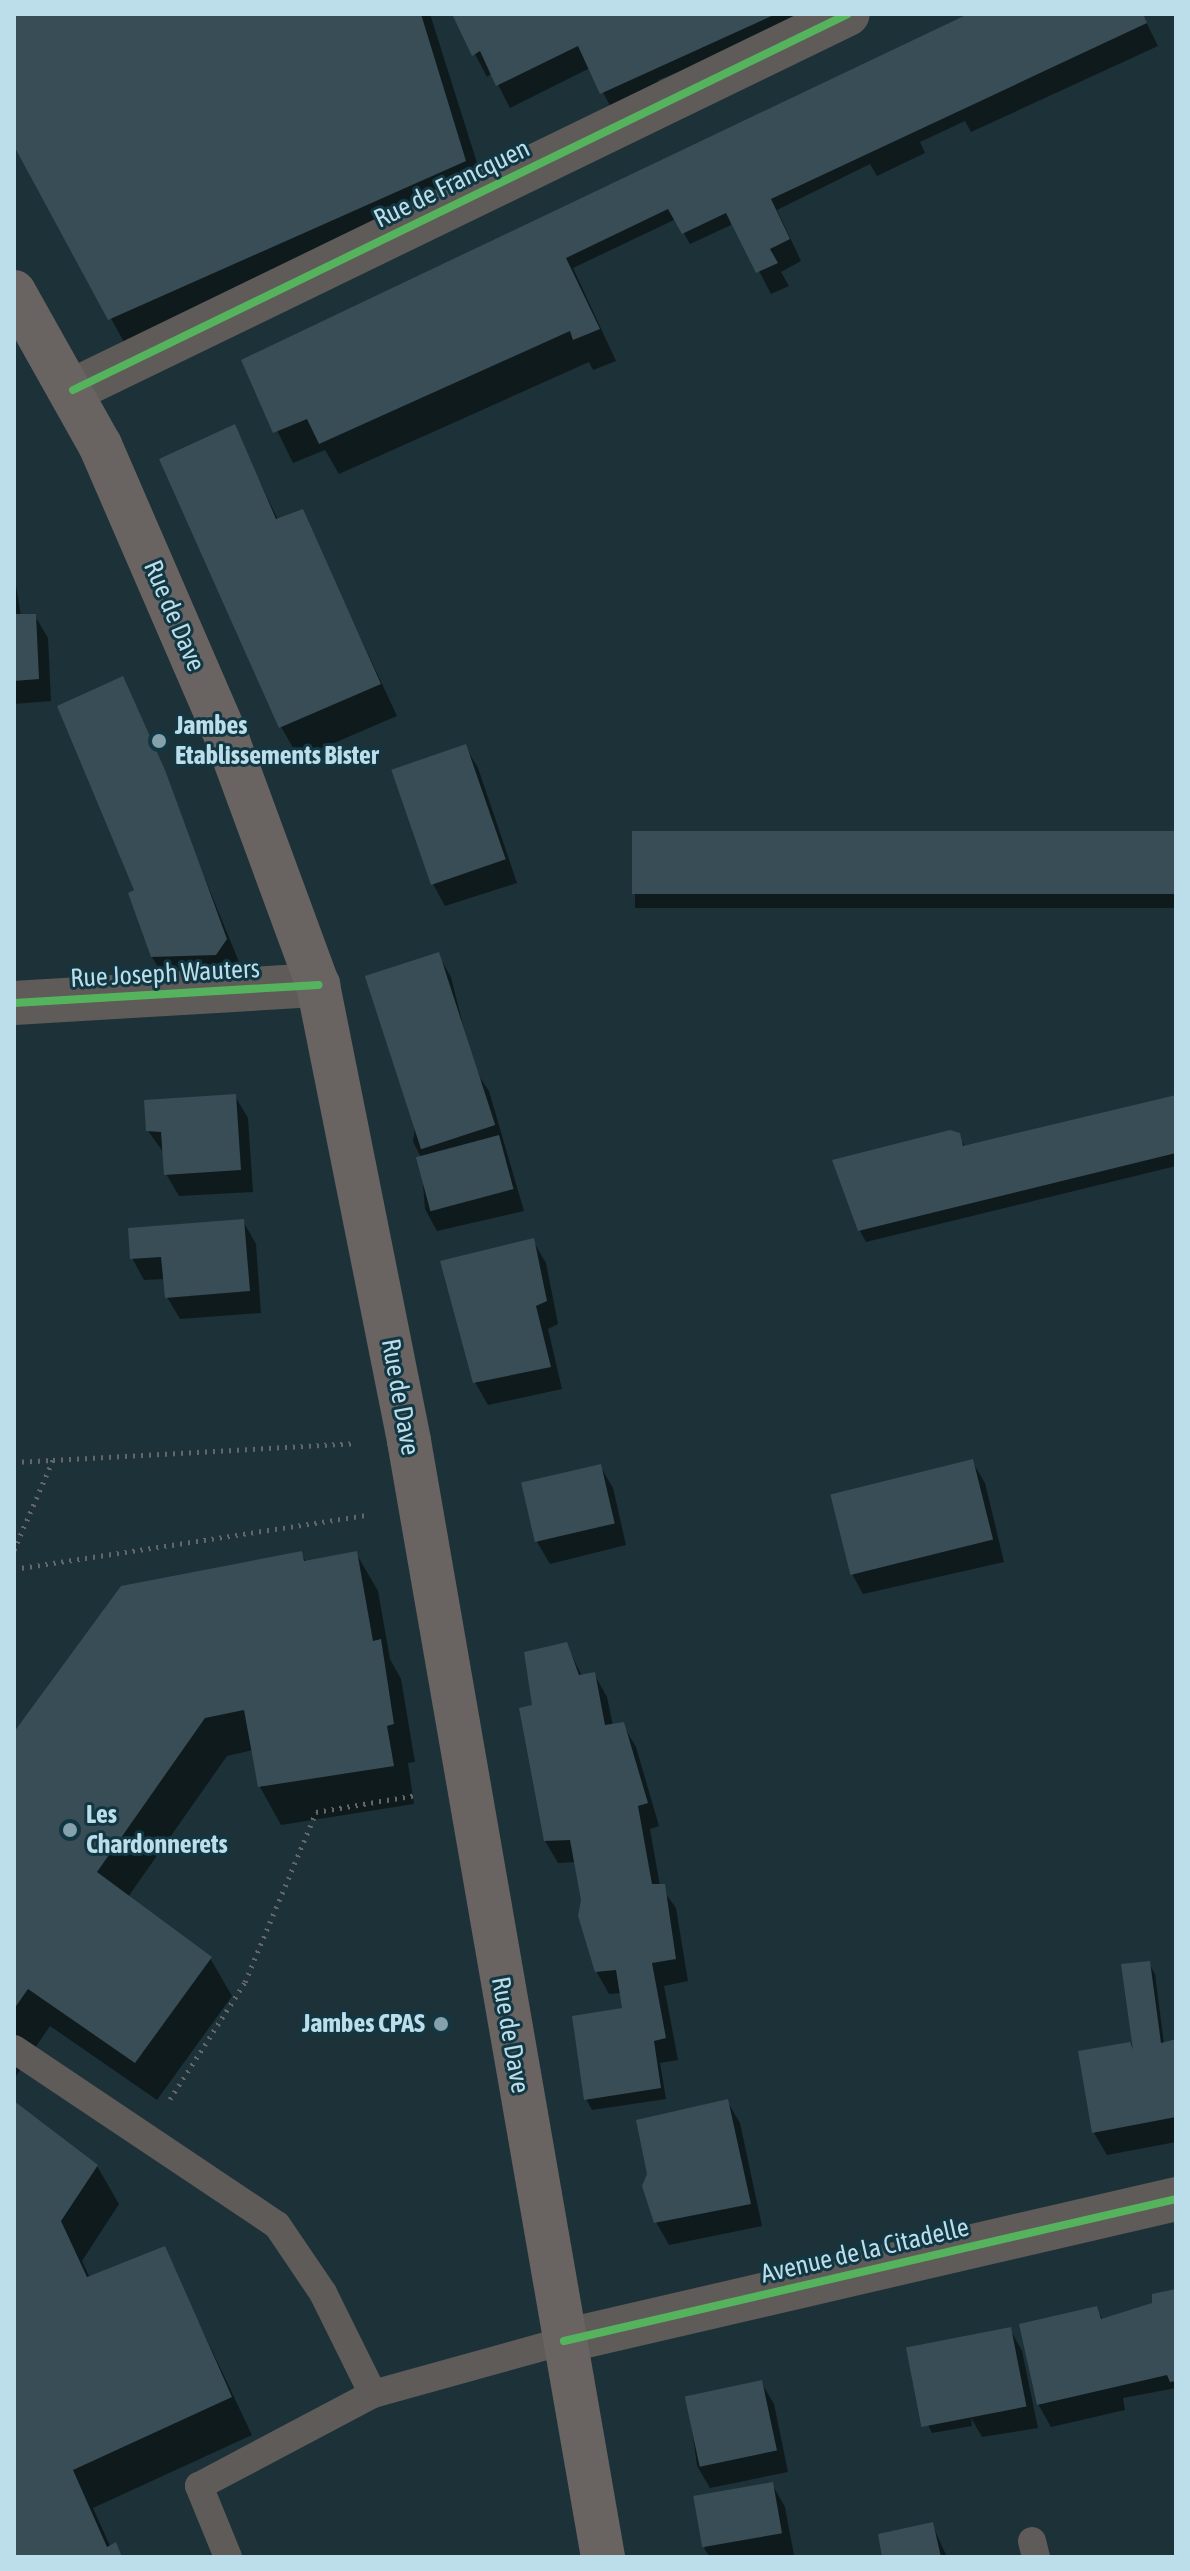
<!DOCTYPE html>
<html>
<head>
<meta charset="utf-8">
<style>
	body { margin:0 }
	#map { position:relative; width:1190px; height:2571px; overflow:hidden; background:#1d3138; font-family:"Asap Condensed",sans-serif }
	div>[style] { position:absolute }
	.shadow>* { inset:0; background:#0007; transform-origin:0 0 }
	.building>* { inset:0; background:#384d55; transform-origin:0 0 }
	.path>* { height:5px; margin-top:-2.5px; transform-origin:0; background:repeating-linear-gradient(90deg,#646667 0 2px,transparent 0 8px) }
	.service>* { height:28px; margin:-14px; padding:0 14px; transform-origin:14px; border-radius:14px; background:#5e5b58 }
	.minor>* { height:44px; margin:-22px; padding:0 22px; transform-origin:22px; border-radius:22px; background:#5e5b58 }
	.secondary>* { height:44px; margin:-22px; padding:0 22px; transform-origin:22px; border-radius:22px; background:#696361 }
	.cycleway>* { height:8px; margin:-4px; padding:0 4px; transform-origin:4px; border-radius:4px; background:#56b35d }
	.dots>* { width:22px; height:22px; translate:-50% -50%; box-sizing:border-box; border:4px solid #123743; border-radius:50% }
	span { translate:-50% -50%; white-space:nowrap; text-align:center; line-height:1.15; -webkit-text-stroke:6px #123743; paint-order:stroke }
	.street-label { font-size:26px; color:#bcddea }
	.poi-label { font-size:26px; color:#bcddea; font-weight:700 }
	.left { translate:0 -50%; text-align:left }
	.right { translate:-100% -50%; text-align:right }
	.frame { position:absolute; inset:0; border:16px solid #bcddea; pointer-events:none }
</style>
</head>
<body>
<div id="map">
	<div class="shadow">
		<i style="clip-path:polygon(14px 14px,430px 14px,491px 207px,136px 364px,14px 141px)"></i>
		<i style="clip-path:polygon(454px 14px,832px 14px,658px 80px,663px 92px,615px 115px,590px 68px,510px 108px,492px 73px,487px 77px)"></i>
		<i style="clip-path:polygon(975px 14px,1142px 14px,1158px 46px,971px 132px,965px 121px,920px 142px,925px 153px,877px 176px,870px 164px,777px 210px,801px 261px,781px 272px,789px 286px,771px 294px,729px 213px,731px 225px,690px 244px,676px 219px,573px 268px,616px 361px,593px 370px,589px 362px,339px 474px,325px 450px,293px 463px,243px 361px)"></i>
		<i style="clip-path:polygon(259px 480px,279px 522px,302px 512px,397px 716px,299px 758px,281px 727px)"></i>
		<i style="clip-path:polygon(14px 573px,21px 616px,35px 616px,48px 638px,51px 701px,14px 704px)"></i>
		<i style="clip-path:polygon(128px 690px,239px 962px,228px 977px,165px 979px,152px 957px,138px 892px)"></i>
		<i style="clip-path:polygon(465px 746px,478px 768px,517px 883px,445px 906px,433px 884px)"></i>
		<i style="left:1176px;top:833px;width:75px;height:541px;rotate:90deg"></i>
		<i style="clip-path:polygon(438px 955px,451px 977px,474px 1069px,489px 1091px,524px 1211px,437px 1231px,425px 1209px,421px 1157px,413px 1142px)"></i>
		<i style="clip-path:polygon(235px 1096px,248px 1118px,253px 1192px,179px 1196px,166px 1174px,164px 1153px,148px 1131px)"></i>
		<i style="clip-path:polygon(1176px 1097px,1176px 1166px,866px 1242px,860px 1231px,958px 1135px,966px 1148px)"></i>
		<i style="clip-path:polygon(243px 1221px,256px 1244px,261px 1313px,180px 1319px,167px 1297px,165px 1279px,144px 1280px,132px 1258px)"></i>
		<i style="clip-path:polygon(533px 1241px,546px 1263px,558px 1324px,548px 1329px,562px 1389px,488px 1405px,475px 1382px)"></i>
		<i style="clip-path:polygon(972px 1461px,985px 1483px,1004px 1562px,863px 1594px,851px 1572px)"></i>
		<i style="clip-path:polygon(600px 1466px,613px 1488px,626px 1545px,550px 1564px,537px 1542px)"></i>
		<i style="clip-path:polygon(301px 1553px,306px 1562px,356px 1553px,378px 1591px,390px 1659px,401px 1679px,415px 1762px,408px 1763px,414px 1804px,281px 1825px,260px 1787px,253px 1750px,227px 1756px,128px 1897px,210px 1958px,232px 1996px,157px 2100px,50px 2026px,14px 2079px,14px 1735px)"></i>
		<i style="clip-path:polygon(566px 1644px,582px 1676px,594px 1674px,607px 1697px,613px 1726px,623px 1725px,636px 1747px,659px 1826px,650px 1829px,660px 1886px,676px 1908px,688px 1981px,664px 1986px,678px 2060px,660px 2063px,666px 2099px,592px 2110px,586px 2099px,625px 2009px,622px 1993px,609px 1994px,596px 1971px,576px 1862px,558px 1863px,545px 1841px,534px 1707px)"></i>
		<i style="clip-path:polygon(1149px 1963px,1155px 1974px,1164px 2044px,1176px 2041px,1176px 2142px,1107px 2155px,1094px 2133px,1136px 2056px)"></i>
		<i style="clip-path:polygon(727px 2101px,740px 2123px,762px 2226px,669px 2245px,656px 2222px,649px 2174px)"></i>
		<i style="clip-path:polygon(14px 2104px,97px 2166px,119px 2204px,82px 2261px,90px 2278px,164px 2249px,252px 2435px,93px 2508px,111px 2548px,115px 2545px,122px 2557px,14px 2557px)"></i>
		<i style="clip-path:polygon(1176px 2291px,1176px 2388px,1123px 2398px,1125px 2410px,1051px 2427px,1038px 2404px,1096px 2308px,1103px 2320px,1158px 2315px)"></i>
		<i style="clip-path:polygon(1010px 2329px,1022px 2351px,1038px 2428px,982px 2437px,971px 2418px,972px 2426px,932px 2433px,926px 2421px)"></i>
		<i style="clip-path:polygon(761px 2382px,774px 2404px,788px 2472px,710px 2488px,697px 2466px,688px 2398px)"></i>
		<i style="clip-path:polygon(772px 2484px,785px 2507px,794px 2555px,710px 2557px,704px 2548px)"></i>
		<i style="clip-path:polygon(932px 2524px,947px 2557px,884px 2557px)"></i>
	</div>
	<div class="building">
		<i style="clip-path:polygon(14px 14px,421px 14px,466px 161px,108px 320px,14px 146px)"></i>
		<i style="clip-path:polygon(452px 14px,776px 14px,600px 94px,578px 46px,496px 86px,480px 51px,472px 56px)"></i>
		<i style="clip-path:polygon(968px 14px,1143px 14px,1147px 23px,771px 199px,790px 239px,770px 249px,778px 263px,756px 273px,726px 213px,682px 234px,668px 209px,566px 258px,600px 329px,573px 340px,570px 331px,319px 444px,307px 419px,273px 433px,241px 360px)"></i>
		<i style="clip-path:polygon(235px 424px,276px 519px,303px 509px,381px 684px,279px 728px,159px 459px)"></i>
		<i style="clip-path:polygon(14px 614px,36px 614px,39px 679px,14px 681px)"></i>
		<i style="clip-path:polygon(123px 676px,165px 770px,227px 939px,216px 955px,151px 957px,128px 893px,134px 890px,57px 706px)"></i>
		<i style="left:466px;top:744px;width:122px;height:79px;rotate:71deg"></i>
		<i style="left:1176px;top:831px;width:63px;height:544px;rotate:90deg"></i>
		<i style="left:439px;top:952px;width:182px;height:78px;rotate:72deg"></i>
		<i style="clip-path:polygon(236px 1094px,241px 1170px,164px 1175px,161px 1132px,146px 1131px,144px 1100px)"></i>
		<i style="clip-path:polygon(1176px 1095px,1176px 1153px,858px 1231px,832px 1160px,950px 1130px,960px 1133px,963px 1146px)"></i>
		<i style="left:499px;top:1135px;width:56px;height:86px;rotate:75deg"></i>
		<i style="clip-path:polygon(244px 1219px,250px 1291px,165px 1298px,161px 1257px,130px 1259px,128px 1228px)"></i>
		<i style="clip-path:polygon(534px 1238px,547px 1301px,536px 1306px,551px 1367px,473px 1383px,440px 1261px)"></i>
		<i style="left:973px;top:1459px;width:83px;height:147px;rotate:76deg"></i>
		<i style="left:601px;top:1464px;width:61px;height:82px;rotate:77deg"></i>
		<i style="clip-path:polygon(302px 1551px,304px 1561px,357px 1551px,373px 1641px,381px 1639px,394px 1724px,387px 1726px,394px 1766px,258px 1787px,244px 1710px,205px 1718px,97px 1872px,212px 1957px,135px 2063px,28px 1989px,14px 2009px,14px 1732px,121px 1586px)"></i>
		<i style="clip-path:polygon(567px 1642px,579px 1675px,595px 1672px,605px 1725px,624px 1722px,648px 1803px,638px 1806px,652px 1884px,665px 1884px,676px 1959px,652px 1963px,666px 2038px,654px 2041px,661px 2088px,584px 2100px,572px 2016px,622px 2008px,616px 1970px,595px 1972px,578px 1916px,581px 1900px,570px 1840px,544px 1841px,519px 1708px,532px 1705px,524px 1652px)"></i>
		<i style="clip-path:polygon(1150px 1961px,1161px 2043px,1176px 2039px,1176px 2117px,1092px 2133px,1078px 2051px,1130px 2042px,1133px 2050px,1121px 1964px)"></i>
		<i style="clip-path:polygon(728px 2099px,751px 2204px,654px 2223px,642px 2186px,647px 2174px,636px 2120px)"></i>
		<i style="clip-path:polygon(14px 2101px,98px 2165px,61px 2221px,87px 2277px,165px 2246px,232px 2397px,73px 2470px,107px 2547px,116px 2542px,122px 2557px,14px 2557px)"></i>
		<i style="clip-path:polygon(1176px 2289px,1176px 2381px,1170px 2382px,1167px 2375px,1037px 2405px,1019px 2324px,1097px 2306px,1101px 2319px,1152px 2303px,1152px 2294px)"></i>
		<i style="left:1011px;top:2327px;width:81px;height:107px;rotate:79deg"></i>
		<i style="left:762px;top:2380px;width:72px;height:79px;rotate:78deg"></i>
		<i style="left:773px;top:2482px;width:52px;height:81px;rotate:80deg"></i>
		<i style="clip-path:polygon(933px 2522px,941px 2557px,882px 2557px,878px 2534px)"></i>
	</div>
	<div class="path">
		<i style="left:14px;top:1462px;width:39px;rotate:-3deg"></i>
		<i style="left:14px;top:1550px;width:98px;rotate:-66.6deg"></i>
		<i style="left:53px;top:1460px;width:301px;rotate:-3.2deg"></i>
		<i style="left:14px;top:1569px;width:356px;rotate:-8.7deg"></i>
		<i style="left:170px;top:2099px;width:139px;rotate:-57.3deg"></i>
		<i style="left:245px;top:1982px;width:184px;rotate:-67.3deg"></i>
		<i style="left:316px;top:1812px;width:102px;rotate:-9.6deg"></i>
	</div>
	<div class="service">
		<i style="left:14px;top:2049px;width:316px;rotate:33.8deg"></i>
		<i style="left:277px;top:2225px;width:82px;rotate:55.9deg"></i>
		<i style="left:323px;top:2293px;width:113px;rotate:63.7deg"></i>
		<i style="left:373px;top:2394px;width:198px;rotate:-15.5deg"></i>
		<i style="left:1032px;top:2541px;width:16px;rotate:76deg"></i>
		<i style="left:228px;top:2557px;width:77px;rotate:-112.2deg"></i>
		<i style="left:199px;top:2486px;width:197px;rotate:-27.9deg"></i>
	</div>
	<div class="minor">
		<i style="left:73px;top:390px;width:861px;rotate:-25.88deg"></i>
		<i style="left:14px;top:1003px;width:305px;rotate:-3.4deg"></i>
		<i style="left:564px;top:2341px;width:628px;rotate:-13.06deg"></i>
	</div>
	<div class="secondary">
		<i style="left:14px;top:292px;width:176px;rotate:60.7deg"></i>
		<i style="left:100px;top:445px;width:322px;rotate:66.6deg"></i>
		<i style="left:228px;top:741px;width:260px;rotate:69.8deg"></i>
		<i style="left:318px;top:985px;width:465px;rotate:78.7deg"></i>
		<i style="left:409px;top:1441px;width:1133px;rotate:80.14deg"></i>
	</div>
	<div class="cycleway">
		<i style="left:73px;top:390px;width:861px;rotate:-25.88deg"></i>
		<i style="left:14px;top:1003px;width:305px;rotate:-3.4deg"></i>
		<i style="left:564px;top:2341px;width:628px;rotate:-13.06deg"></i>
	</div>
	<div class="dots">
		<i style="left:159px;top:741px;background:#84a1ac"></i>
		<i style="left:70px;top:1830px;background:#84a1ac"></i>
		<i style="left:441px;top:2024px;background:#84a1ac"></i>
	</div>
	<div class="street-label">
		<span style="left:452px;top:184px;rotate:-26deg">Rue de Francquen</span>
		<span style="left:174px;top:616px;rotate:67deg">Rue de Dave</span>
		<span style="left:165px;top:974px;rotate:-3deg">Rue Joseph Wauters</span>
		<span style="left:400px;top:1397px;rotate:80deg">Rue de Dave</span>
		<span style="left:510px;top:2035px;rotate:80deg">Rue de Dave</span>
		<span style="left:865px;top:2251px;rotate:-13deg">Avenue de la Citadelle</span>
	</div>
	<div class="poi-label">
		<span class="left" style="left:175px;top:741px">Jambes<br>Etablissements Bister</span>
		<span class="left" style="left:86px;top:1830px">Les<br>Chardonnerets</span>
		<span class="right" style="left:425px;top:2024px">Jambes CPAS</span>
	</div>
	<div class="frame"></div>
</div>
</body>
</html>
